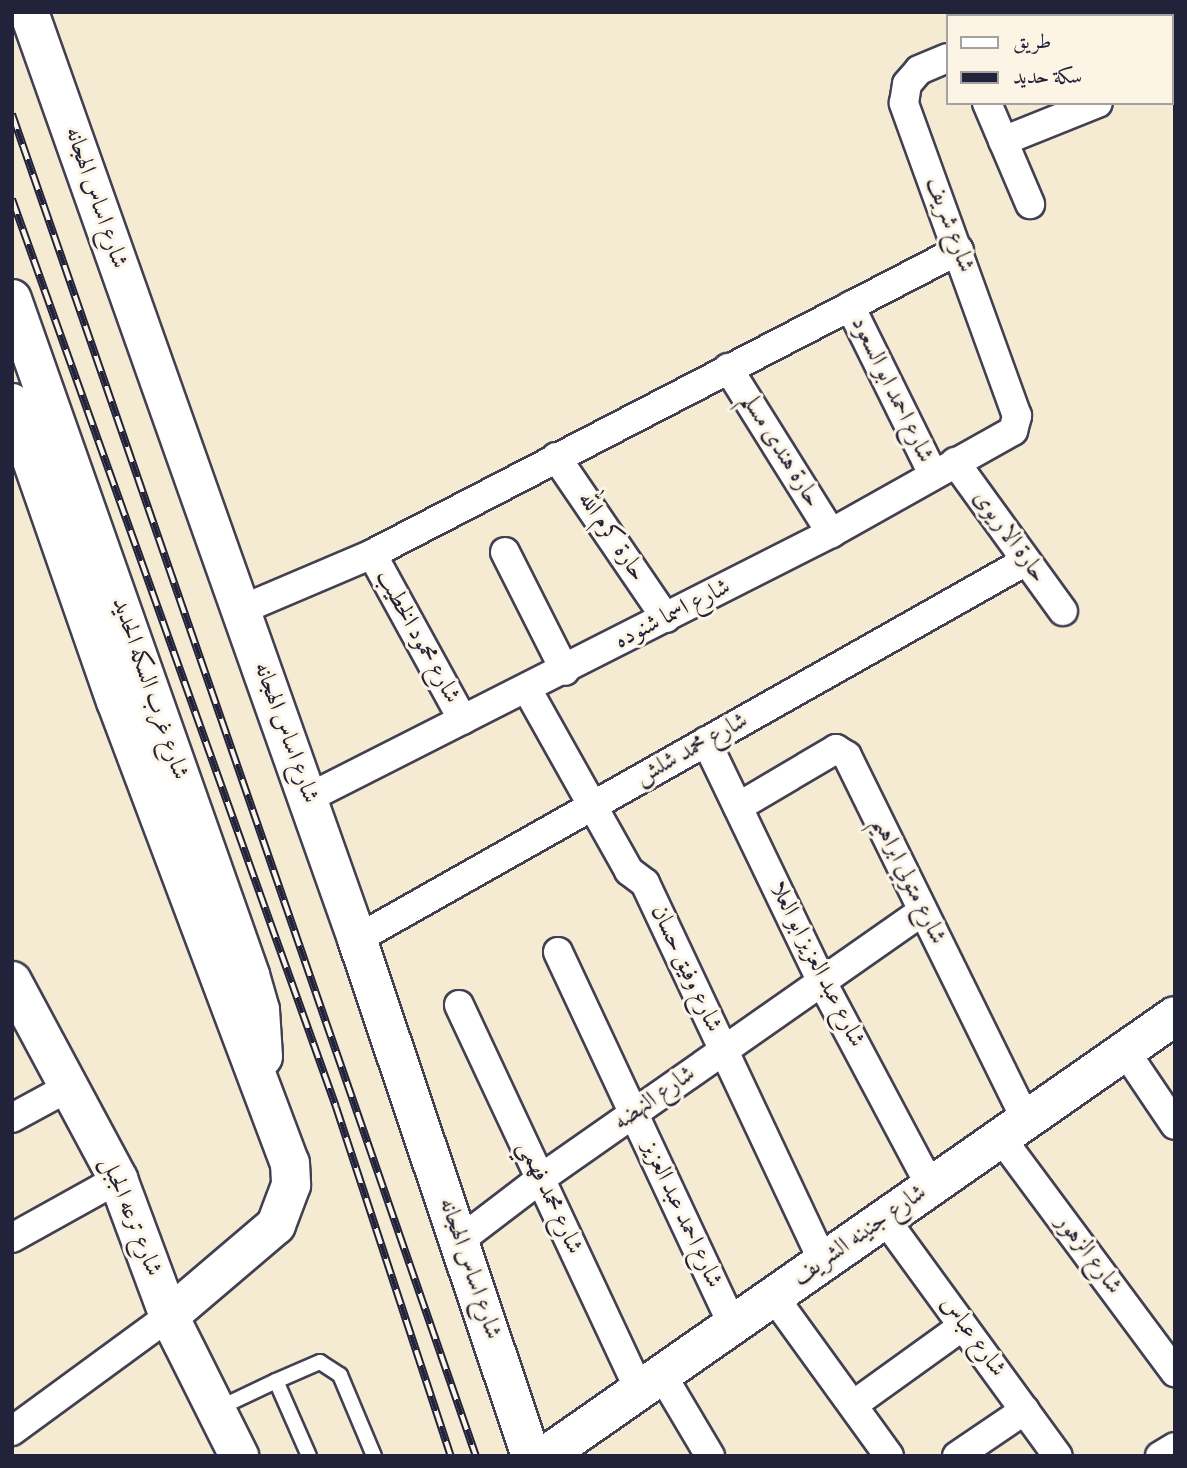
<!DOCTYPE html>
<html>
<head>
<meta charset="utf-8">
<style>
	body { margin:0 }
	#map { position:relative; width:1187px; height:1468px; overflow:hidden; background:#f4ebd2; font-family:Vollkorn,Amiri,serif }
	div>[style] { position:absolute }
	.roads { filter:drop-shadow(2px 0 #424052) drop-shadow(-2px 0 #424052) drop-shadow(0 2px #424052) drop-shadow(0 -2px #424052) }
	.lane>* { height:14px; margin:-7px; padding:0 7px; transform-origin:7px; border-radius:7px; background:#fff }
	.street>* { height:28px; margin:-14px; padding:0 14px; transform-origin:14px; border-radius:14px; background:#fff }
	.secondary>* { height:38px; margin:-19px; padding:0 19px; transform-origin:19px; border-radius:19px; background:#fff }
	.rail>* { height:8px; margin-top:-4px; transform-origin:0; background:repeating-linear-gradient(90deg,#fcf5e5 0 16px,#22223b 0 32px); box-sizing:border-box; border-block:2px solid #22223b }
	span { translate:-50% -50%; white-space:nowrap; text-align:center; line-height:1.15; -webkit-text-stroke:6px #fcf5e5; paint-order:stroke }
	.street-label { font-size:24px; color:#22223b }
	.frame { position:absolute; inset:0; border:14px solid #22223b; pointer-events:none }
	.legend { position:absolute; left:946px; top:14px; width:228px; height:91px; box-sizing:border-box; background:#fcf5e5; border:2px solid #a5a1a1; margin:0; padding:9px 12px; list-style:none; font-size:21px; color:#22223b }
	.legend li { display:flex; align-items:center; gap:14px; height:35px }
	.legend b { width:35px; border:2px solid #a5a1a1 }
</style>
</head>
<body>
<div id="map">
	<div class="roads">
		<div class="lane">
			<i style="left:217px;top:1409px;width:65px;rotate:-25.4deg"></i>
			<i style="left:309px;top:1456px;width:82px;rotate:-113.7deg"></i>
			<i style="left:276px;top:1381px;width:48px;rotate:-23.4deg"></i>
			<i style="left:320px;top:1362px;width:24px;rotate:33deg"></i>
			<i style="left:340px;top:1375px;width:88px;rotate:67.2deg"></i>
		</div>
		<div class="street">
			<i style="left:1059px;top:16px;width:11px;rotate:-22deg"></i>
			<i style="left:1171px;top:74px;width:4px;rotate:-27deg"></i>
			<i style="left:987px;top:103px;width:110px;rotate:66.9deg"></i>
			<i style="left:1003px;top:141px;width:102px;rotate:-21.8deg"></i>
			<i style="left:850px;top:306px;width:187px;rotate:63.7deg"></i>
			<i style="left:728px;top:368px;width:195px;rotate:58deg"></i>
			<i style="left:556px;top:457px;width:195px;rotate:55.7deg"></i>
			<i style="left:955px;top:462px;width:184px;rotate:54.1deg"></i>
			<i style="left:505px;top:552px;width:133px;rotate:63.2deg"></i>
			<i style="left:372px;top:554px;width:189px;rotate:61.3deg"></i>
			<i style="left:241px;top:610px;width:142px;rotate:-23.1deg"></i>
			<i style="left:372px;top:554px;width:661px;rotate:-27.38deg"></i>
			<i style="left:527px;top:689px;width:209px;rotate:60.7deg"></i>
			<i style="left:629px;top:871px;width:20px;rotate:37deg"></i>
			<i style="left:645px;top:883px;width:419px;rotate:64.8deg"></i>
			<i style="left:706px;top:741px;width:267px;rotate:64.3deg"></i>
			<i style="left:822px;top:982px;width:232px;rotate:62deg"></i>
			<i style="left:308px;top:798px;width:586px;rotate:-26.87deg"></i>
			<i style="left:831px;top:533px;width:209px;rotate:-29.3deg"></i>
			<i style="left:1013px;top:431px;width:16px;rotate:-75deg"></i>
			<i style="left:1017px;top:416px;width:333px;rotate:-109.9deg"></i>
			<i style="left:904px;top:103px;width:19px;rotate:-81deg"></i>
			<i style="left:907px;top:84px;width:18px;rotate:-49deg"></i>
			<i style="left:919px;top:70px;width:30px;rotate:-23deg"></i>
			<i style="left:738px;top:807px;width:114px;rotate:-30.6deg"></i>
			<i style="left:836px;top:749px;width:13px;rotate:32deg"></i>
			<i style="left:847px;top:756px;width:406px;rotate:63.8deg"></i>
			<i style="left:357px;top:939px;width:768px;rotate:-29.47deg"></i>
			<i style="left:558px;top:952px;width:412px;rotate:64.9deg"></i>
			<i style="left:459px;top:1005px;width:426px;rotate:64.9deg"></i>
			<i style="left:1125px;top:1051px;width:89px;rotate:56deg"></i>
			<i style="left:12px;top:1118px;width:65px;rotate:-28.5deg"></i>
			<i style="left:1001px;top:1138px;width:292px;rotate:53.4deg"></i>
			<i style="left:885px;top:1219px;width:293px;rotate:53.9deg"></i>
			<i style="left:12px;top:1238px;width:121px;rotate:-29.1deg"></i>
			<i style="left:459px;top:1241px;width:102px;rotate:-37.4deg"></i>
			<i style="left:540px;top:1179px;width:466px;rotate:-35deg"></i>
			<i style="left:774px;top:1297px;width:196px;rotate:54.1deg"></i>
			<i style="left:662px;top:1375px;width:94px;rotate:59.3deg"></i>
			<i style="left:853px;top:1405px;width:135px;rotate:-35.7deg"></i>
			<i style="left:12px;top:1431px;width:195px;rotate:-36.2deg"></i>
			<i style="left:957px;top:1456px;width:82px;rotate:-34.1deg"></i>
			<i style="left:1160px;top:1456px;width:17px;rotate:-31deg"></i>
		</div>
		<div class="secondary">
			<i style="left:29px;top:12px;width:983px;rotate:70.51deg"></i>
			<i style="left:357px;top:939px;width:545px;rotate:71.4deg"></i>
			<i style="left:12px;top:299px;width:717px;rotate:70.6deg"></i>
			<i style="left:250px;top:975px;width:36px;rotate:74deg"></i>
			<i style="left:260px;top:1010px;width:47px;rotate:86.3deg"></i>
			<i style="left:12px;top:403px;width:316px;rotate:70.8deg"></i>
			<i style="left:116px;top:701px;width:494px;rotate:69.4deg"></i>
			<i style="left:290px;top:1163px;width:22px;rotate:87deg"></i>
			<i style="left:291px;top:1185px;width:43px;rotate:110.6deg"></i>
			<i style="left:276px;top:1225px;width:140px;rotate:139.6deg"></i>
			<i style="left:12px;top:981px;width:225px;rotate:61.8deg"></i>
			<i style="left:118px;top:1179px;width:146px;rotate:69.6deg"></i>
			<i style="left:169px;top:1316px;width:157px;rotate:63.4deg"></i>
			<i style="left:545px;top:1456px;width:768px;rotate:-34.93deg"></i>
		</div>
	</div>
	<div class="rail">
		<i style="left:12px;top:114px;width:1420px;rotate:70.93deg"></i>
		<i style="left:12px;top:199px;width:964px;rotate:70.36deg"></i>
		<i style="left:336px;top:1107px;width:367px;rotate:71.8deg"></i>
	</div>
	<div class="street-label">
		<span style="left:95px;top:198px;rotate:71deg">شارع اساس الهجانه</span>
		<span style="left:949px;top:225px;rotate:70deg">شارع شريف</span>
		<span style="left:891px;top:390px;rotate:64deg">شارع احمد ابو السعود</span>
		<span style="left:780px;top:451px;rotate:58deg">حارة هندى مسلم</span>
		<span style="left:611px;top:537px;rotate:56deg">حارة كرم الله</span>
		<span style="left:1009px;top:537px;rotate:54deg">حارة الاريوى</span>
		<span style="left:673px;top:615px;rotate:-27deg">شارع اسما شنوده</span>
		<span style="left:417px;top:637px;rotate:61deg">شارع محمود الخطيب</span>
		<span style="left:149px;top:689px;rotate:71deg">شارع غرب السكه الحديد</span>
		<span style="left:285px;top:733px;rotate:70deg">شارع اساس الهجانه</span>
		<span style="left:692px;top:750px;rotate:-29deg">شارع محمد شلش</span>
		<span style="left:908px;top:881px;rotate:64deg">شارع متولي ابراهيم</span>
		<span style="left:816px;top:965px;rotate:63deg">شارع عبد العزيز ابو العلا</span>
		<span style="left:685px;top:969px;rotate:65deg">شارع وفيق حسان</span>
		<span style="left:655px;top:1099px;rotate:-35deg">شارع النهضه</span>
		<span style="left:549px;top:1198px;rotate:65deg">شارع محمد فهمي</span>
		<span style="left:681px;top:1215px;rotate:65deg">شارع احمد عبد العزيز</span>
		<span style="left:130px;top:1217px;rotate:68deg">شارع ترعه الجبل</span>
		<span style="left:860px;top:1236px;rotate:-35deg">شارع جنينه الشريف</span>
		<span style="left:1088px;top:1255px;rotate:53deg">شارع الزهور</span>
		<span style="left:469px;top:1269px;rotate:71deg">شارع اساس الهجانه</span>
		<span style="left:972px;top:1337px;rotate:54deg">شارع عباس</span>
	</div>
	<div class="frame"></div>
	<ul class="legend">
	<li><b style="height:9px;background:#fff"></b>طريق</li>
	<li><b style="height:9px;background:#22223b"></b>سكة حديد</li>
	</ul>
</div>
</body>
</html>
